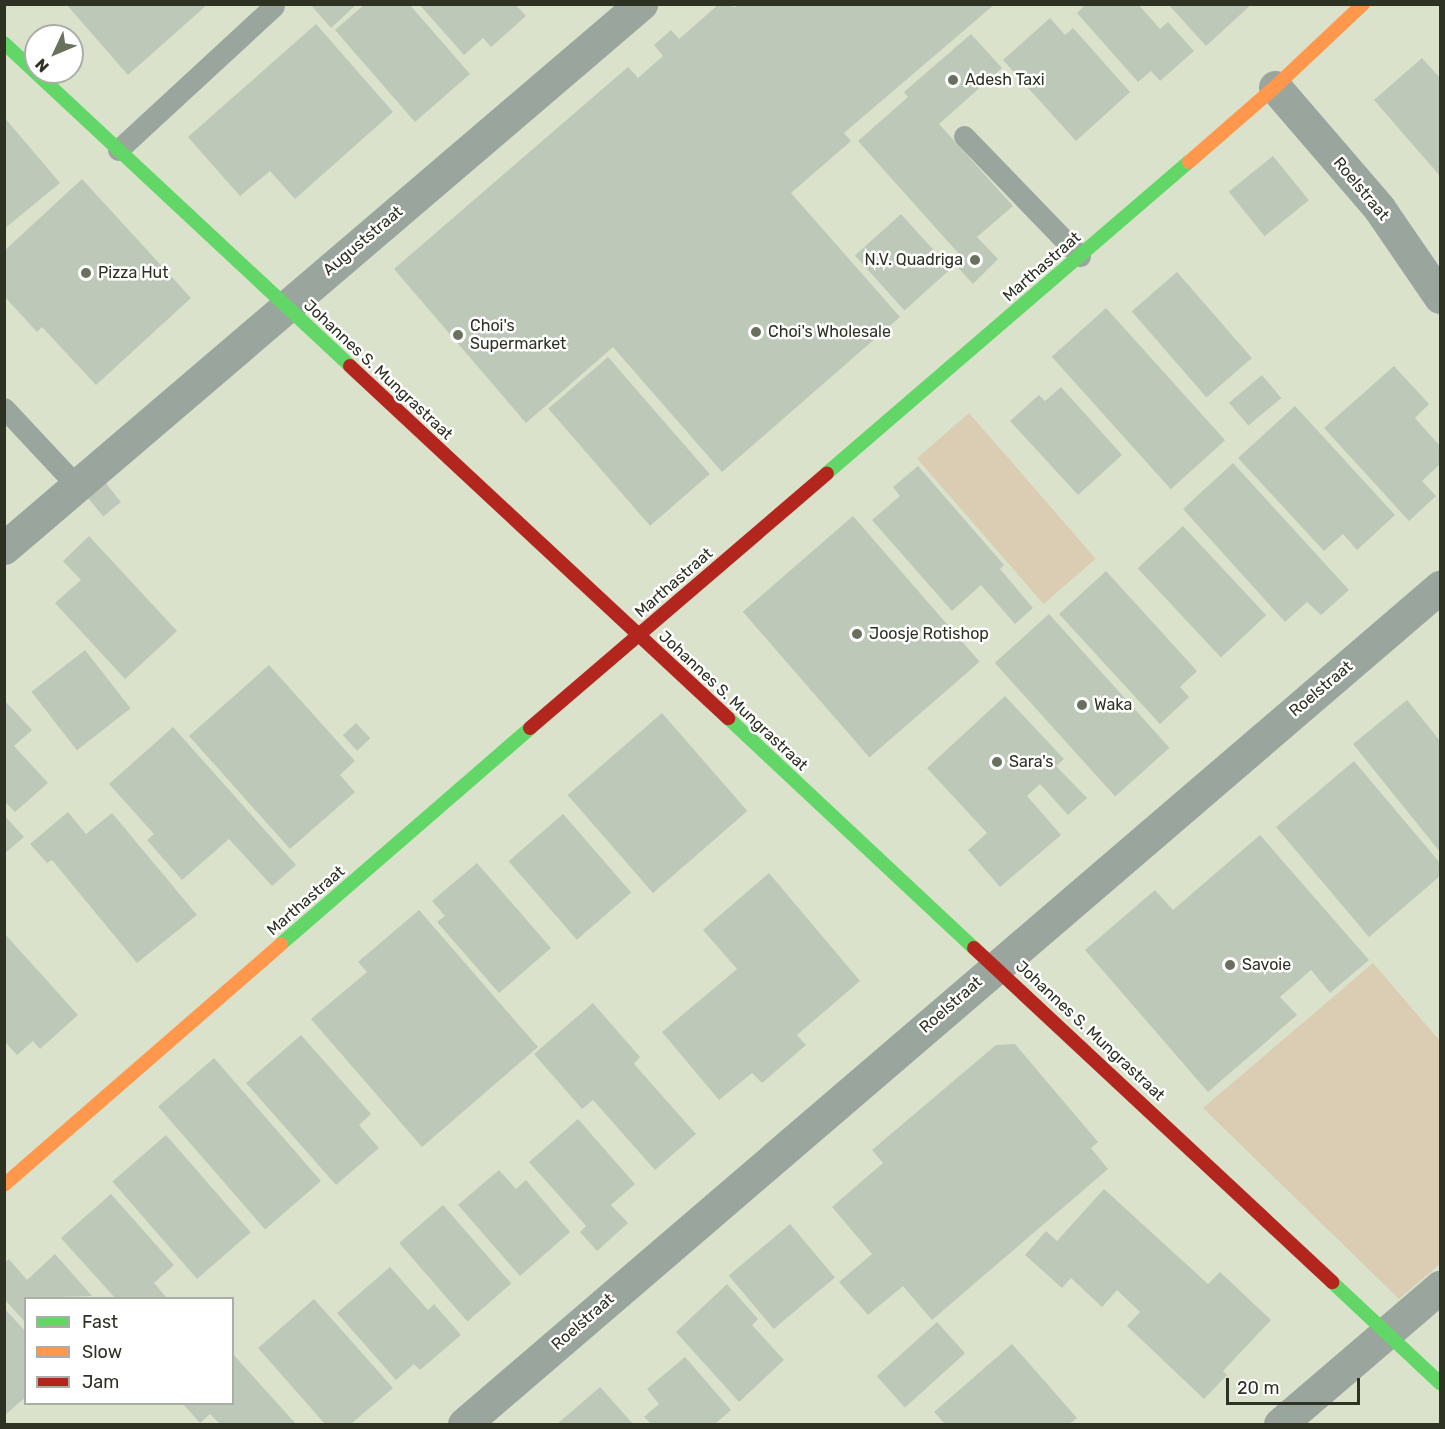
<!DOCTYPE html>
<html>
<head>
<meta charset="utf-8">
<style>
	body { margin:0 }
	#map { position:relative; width:1445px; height:1429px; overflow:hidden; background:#dae2cc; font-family:Rubik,sans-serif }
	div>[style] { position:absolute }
	.green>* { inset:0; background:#dbcdb3; transform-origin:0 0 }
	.building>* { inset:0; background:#bec8b8; transform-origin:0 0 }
	.lane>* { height:21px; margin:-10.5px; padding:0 10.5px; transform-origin:10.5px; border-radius:10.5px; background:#99a59d }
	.street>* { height:33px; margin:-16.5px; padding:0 16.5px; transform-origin:16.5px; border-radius:16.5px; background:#99a59d }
	.fast>* { height:14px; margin:-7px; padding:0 7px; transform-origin:7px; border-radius:7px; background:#63d668 }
	.slow>* { height:14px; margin:-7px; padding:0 7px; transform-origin:7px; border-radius:7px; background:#ff974d }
	.jam>* { height:14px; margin:-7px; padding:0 7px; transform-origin:7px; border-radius:7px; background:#b3261e }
	.dots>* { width:16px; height:16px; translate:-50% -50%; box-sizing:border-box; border:3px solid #fff; border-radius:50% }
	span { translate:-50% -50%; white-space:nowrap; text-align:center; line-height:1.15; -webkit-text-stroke:5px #fff; paint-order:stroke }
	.poi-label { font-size:16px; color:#2d3223 }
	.left { translate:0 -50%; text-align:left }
	.right { translate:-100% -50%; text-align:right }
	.street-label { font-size:16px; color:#2d3223 }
	.frame { position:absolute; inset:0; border:6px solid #2d3223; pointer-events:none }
	.legend { position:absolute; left:24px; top:1297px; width:210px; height:108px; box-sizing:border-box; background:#fff; border:2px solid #abada7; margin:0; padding:8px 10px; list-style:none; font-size:18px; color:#2d3223 }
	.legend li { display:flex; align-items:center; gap:12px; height:30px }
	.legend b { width:30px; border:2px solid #abada7 }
	.north { position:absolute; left:24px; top:24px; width:60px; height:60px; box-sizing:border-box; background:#fff; border:2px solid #abada7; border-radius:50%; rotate:226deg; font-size:16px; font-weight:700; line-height:24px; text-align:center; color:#2d3223 }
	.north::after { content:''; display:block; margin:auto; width:21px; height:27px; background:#6a705e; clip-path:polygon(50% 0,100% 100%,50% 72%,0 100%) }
	.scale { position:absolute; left:1226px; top:1378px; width:134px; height:27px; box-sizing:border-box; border:3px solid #2d3223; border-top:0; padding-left:8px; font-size:18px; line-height:21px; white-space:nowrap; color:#2d3223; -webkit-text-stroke:4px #fff; paint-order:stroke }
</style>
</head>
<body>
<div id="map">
	<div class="green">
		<i style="left:969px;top:413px;width:193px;height:69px;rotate:49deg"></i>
		<i style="clip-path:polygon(1373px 963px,1440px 1041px,1440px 1264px,1399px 1299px,1203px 1108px)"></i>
	</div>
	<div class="building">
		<i style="clip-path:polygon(66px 4px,208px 4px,128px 75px)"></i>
		<i style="clip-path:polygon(310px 4px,357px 4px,331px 28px)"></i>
		<i style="clip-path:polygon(365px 4px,409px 4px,470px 74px,415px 122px,335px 30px)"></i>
		<i style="clip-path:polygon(419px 4px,515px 4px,526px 16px,491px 47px,483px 38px,464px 55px)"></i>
		<i style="clip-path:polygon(719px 4px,735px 7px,738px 4px,995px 4px,844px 133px,851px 141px,791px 193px,900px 317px,722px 472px,613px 347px,526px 423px,394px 269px,628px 67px,638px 78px,663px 56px,654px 45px,671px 30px,679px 39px)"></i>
		<i style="clip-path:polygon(1086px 4px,1138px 4px,1160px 29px,1168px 22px,1194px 51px,1160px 81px,1151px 71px,1138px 82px,1077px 13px)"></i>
		<i style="clip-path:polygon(1168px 4px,1252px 4px,1206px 46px)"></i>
		<i style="clip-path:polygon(1050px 18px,1065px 35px,1073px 28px,1130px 92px,1076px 141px,1003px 60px)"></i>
		<i style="clip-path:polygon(316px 24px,393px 112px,295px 199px,270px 171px,240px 196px,188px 137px)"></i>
		<i style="clip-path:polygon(971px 34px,1002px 68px,939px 124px,1013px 206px,977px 237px,998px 259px,973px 284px,952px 261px,959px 254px,858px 141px,908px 97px,904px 92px)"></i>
		<i style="clip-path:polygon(1422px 58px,1440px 78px,1440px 176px,1374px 100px)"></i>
		<i style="clip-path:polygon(4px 117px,60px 183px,4px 229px)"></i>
		<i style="left:1273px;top:156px;width:57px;height:57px;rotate:51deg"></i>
		<i style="clip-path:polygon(82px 179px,191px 298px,96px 385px,42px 327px,37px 332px,4px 296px,4px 251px)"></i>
		<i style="left:901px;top:214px;width:74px;height:62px;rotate:48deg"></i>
		<i style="left:1177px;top:272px;width:114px;height:60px;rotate:49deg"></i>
		<i style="left:1106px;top:308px;width:178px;height:73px;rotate:48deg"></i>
		<i style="left:608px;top:357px;width:155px;height:79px;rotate:49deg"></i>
		<i style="clip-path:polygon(1394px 366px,1429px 404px,1415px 418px,1440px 446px,1440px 464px,1422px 481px,1436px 496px,1409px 521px,1324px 428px)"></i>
		<i style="left:1262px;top:375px;width:30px;height:43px;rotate:50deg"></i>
		<i style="clip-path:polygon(1061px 387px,1122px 455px,1078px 495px,1010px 421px,1039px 395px,1045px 401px)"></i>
		<i style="clip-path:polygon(1295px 406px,1395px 515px,1357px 550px,1343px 534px,1324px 551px,1238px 458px)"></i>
		<i style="clip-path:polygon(1233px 463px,1349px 590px,1321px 615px,1307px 602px,1285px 622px,1183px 509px)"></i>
		<i style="clip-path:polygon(918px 466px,1004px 565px,1000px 569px,1033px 608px,1015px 624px,981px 585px,952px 611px,872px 520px,900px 496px,893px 487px)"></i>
		<i style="left:104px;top:481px;width:27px;height:23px;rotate:51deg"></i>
		<i style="left:853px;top:516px;width:193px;height:146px;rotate:49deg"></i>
		<i style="left:1183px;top:526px;width:122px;height:62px;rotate:47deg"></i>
		<i style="clip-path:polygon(89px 536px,177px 631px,125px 679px,55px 603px,81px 580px,63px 561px)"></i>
		<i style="clip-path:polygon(1106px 571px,1197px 671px,1180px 687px,1189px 697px,1160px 724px,1059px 614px)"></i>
		<i style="left:1049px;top:614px;width:180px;height:73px;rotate:48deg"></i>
		<i style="left:85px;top:650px;width:74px;height:68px;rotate:52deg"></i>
		<i style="clip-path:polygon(269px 665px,355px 761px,340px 775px,355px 792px,290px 849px,189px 736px)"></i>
		<i style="clip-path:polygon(1005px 696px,1064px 759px,1056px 766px,1087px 798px,1068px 815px,1040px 784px,1027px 796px,1061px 835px,1000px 887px,968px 850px,987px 833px,927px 768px)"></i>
		<i style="clip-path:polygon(4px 700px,32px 730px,14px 746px,48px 783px,15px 812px,4px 801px)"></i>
		<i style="clip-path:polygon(1407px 700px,1440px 741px,1440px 852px,1353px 744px)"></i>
		<i style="left:662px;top:713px;width:130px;height:125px;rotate:49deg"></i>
		<i style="left:356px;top:723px;width:21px;height:18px;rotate:47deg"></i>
		<i style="clip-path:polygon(173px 727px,296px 865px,272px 886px,229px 839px,182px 880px,147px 840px,154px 834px,109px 784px)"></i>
		<i style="clip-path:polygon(1354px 761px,1440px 863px,1440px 876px,1369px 937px,1276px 827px)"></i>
		<i style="clip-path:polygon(68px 812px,86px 834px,112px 813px,197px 915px,137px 963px,52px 860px,47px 863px,30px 844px)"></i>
		<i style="left:563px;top:814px;width:104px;height:72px;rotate:49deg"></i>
		<i style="clip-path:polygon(4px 815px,24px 837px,4px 854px)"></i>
		<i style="clip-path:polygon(1260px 835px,1369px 960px,1330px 993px,1311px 970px,1280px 997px,1297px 1015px,1208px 1092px,1085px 950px,1155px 890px,1173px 910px)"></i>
		<i style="clip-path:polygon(477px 863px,551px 948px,499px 993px,437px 922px,445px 916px,432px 901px)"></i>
		<i style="clip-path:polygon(769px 873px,860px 981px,797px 1035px,806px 1045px,762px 1083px,752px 1073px,719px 1100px,662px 1032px,737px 969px,703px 930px)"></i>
		<i style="clip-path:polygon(419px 910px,538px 1047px,422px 1147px,311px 1019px,367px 972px,358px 962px)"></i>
		<i style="clip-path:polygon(4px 933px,78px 1015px,40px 1049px,33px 1041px,17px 1055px,4px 1041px)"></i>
		<i style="clip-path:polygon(593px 1003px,640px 1057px,634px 1064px,696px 1134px,655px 1170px,593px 1100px,582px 1109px,534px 1054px)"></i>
		<i style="clip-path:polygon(301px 1035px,371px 1114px,359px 1125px,379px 1148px,336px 1185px,246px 1083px)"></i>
		<i style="clip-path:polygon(1015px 1044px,1098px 1142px,1091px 1148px,1108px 1169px,932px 1320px,903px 1286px,868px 1315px,839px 1282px,872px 1254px,832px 1207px,883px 1163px,872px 1150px,996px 1045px)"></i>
		<i style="left:214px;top:1058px;width:163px;height:74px;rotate:49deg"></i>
		<i style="clip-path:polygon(578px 1119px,635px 1184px,611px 1205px,628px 1223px,597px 1251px,580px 1232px,586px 1226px,529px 1162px)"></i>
		<i style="left:166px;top:1135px;width:129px;height:71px;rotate:49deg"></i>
		<i style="clip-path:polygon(499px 1170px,516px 1189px,526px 1180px,570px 1232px,520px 1276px,458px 1205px)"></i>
		<i style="clip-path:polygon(1104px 1189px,1208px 1284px,1220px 1272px,1271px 1320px,1223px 1371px,1227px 1375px,1204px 1399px,1127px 1326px,1140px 1312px,1117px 1290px,1102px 1307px,1071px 1278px,1062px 1288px,1025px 1255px,1046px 1231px,1057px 1241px)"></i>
		<i style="clip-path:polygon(111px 1194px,174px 1265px,154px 1283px,167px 1298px,115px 1298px,61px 1238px)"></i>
		<i style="left:443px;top:1205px;width:104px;height:58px;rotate:49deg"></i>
		<i style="left:790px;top:1224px;width:70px;height:80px;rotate:50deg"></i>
		<i style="clip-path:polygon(55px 1254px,92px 1296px,26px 1298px,26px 1323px,4px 1299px,4px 1263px,9px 1259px,27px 1280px)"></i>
		<i style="clip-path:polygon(390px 1267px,428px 1310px,434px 1304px,461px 1335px,420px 1370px,414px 1364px,396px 1380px,337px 1313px)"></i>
		<i style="clip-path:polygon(727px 1284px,758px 1319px,752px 1325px,784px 1360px,739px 1402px,676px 1332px)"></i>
		<i style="clip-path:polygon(314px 1299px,393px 1388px,351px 1424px,325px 1424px,258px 1348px)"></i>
		<i style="clip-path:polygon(4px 1308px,26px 1332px,26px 1397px,6px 1414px)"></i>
		<i style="left:937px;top:1322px;width:42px;height:81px;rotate:48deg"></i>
		<i style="clip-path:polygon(1012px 1344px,1077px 1418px,1069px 1424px,945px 1424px,934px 1412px)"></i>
		<i style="clip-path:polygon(232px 1353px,296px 1424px,220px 1424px,210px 1414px,200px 1423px,183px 1404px,232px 1404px)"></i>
		<i style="clip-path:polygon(685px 1357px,731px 1410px,715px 1424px,651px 1424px,644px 1417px,659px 1404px,647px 1389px)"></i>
		<i style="clip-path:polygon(600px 1387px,633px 1424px,557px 1424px)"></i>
	</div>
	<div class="lane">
		<i style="left:964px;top:136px;width:167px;rotate:46deg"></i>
		<i style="left:118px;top:150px;width:212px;rotate:-42.7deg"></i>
		<i style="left:4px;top:408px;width:107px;rotate:46.9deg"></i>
	</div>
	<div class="street">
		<i style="left:1275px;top:87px;width:160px;rotate:49.3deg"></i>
		<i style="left:1379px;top:208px;width:108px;rotate:55.6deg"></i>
		<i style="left:4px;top:548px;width:838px;rotate:-40.5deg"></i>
		<i style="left:464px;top:1424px;width:1286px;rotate:-40.62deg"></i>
		<i style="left:1280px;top:1424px;width:211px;rotate:-40.6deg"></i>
	</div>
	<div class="fast">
		<i style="left:4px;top:43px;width:473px;rotate:43deg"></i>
		<i style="left:827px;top:473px;width:477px;rotate:-40.7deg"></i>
		<i style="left:728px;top:718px;width:337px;rotate:43.1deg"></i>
		<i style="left:281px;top:944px;width:330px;rotate:-40.9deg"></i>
		<i style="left:1332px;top:1282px;width:148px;rotate:43.1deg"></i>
	</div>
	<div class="slow">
		<i style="left:1189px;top:162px;width:114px;rotate:-41.1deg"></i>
		<i style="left:1275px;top:87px;width:121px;rotate:-43.3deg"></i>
		<i style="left:4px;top:1185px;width:367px;rotate:-41deg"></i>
	</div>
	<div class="jam">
		<i style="left:350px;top:366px;width:517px;rotate:42.96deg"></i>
		<i style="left:530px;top:728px;width:391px;rotate:-40.6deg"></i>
		<i style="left:974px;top:948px;width:490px;rotate:43deg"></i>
	</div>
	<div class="dots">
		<i style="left:953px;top:80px;background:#6a705e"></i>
		<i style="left:975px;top:260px;background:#6a705e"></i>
		<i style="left:86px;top:273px;background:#6a705e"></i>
		<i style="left:756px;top:332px;background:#6a705e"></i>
		<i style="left:458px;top:335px;background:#6a705e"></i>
		<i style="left:857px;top:634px;background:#6a705e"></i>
		<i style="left:1082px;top:705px;background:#6a705e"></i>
		<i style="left:997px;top:762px;background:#6a705e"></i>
		<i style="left:1230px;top:965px;background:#6a705e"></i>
	</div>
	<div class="poi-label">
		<span class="left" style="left:965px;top:80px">Adesh Taxi</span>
		<span class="right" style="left:963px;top:260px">N.V. Quadriga</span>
		<span class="left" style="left:98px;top:273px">Pizza Hut</span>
		<span class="left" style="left:470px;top:335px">Choi's<br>Supermarket</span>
		<span class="left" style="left:768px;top:332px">Choi's Wholesale</span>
		<span class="left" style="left:869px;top:634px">Joosje Rotishop</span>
		<span class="left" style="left:1094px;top:705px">Waka</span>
		<span class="left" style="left:1009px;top:762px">Sara's</span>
		<span class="left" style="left:1242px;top:965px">Savoie</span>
	</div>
	<div class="street-label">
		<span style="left:1361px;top:189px;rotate:50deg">Roelstraat</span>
		<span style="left:363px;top:241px;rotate:-40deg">Auguststraat</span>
		<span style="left:1042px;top:267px;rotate:-41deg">Marthastraat</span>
		<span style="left:378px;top:370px;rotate:43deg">Johannes S. Mungrastraat</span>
		<span style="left:674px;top:583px;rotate:-41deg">Marthastraat</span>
		<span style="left:1321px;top:689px;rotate:-40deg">Roelstraat</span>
		<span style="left:733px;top:701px;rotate:43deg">Johannes S. Mungrastraat</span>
		<span style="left:306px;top:901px;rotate:-41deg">Marthastraat</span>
		<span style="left:951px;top:1005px;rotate:-41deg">Roelstraat</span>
		<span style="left:1090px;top:1031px;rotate:43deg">Johannes S. Mungrastraat</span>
		<span style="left:583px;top:1322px;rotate:-41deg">Roelstraat</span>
	</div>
	<div class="frame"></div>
	<ul class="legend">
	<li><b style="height:8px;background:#63d668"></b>Fast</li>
	<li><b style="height:8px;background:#ff974d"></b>Slow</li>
	<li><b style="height:8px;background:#b3261e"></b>Jam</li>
	</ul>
	<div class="north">N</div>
	<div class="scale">20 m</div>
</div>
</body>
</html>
